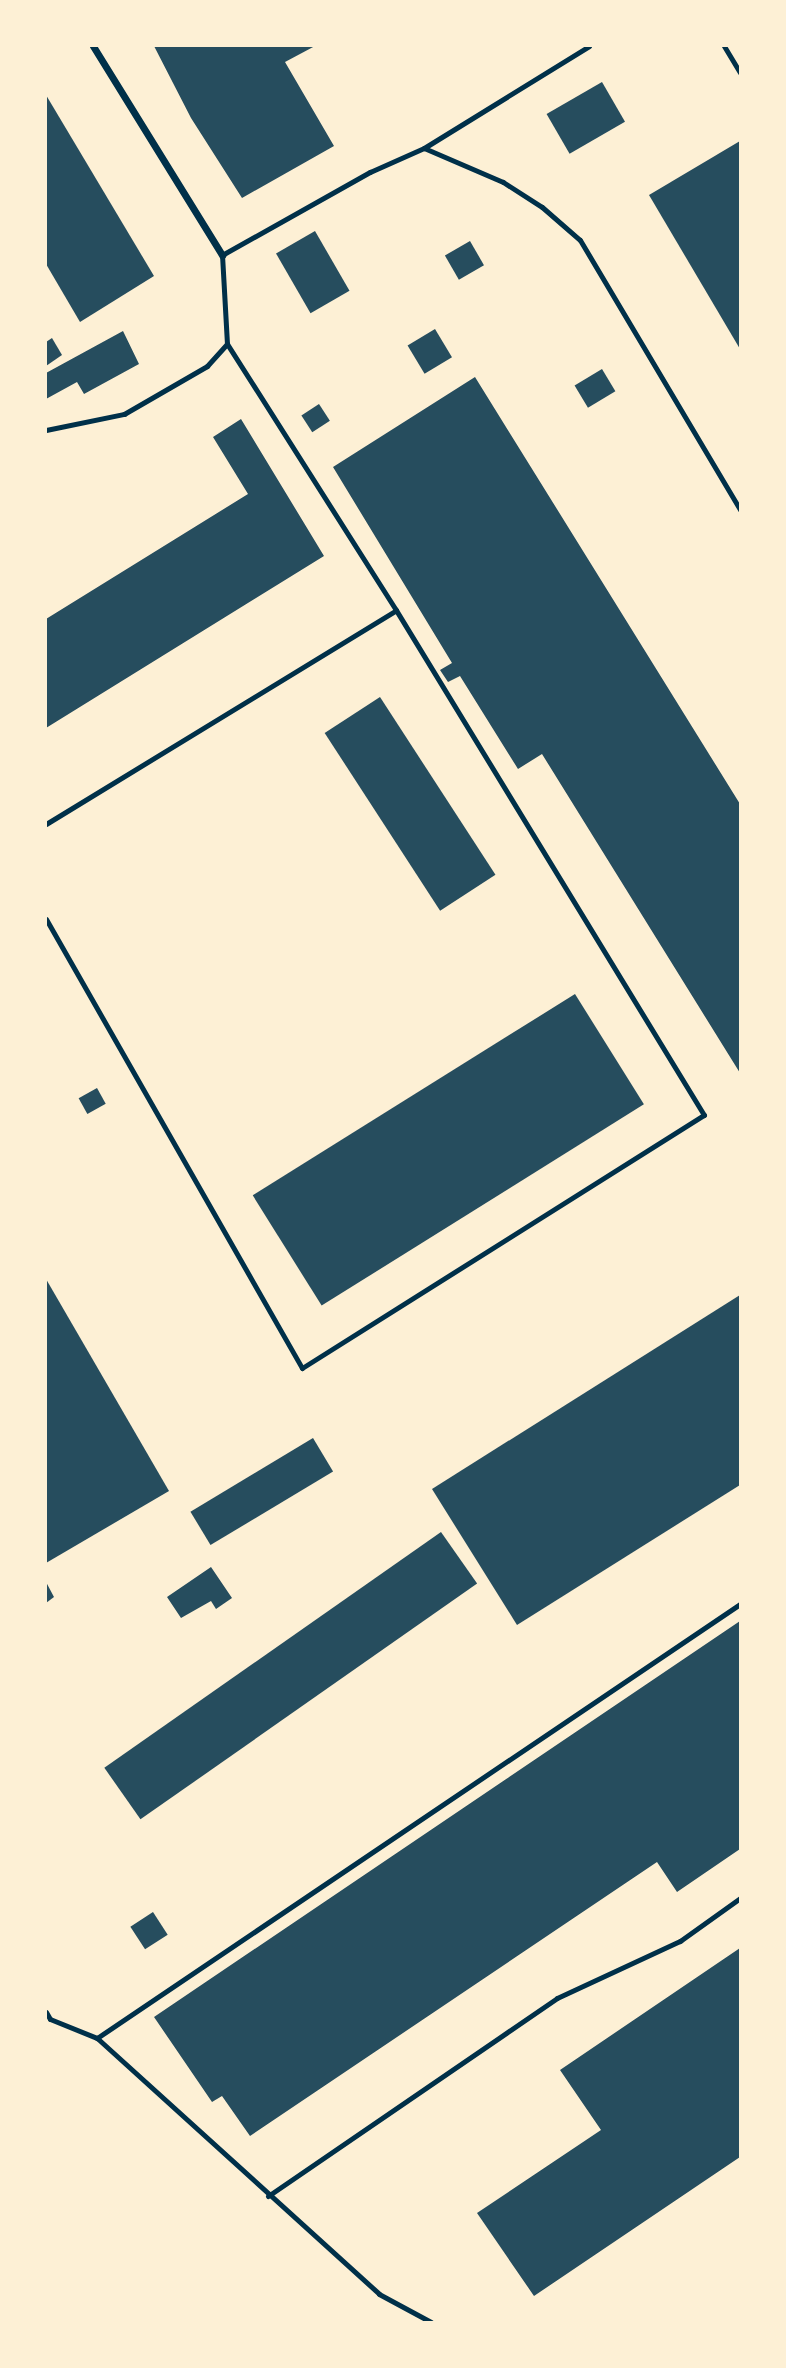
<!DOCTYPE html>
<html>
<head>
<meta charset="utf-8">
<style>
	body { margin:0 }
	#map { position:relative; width:786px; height:2368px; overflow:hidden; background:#fdf0d5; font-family:"DejaVu Sans",sans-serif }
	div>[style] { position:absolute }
	.building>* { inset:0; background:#264d5e; transform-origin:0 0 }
	.service>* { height:5px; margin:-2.5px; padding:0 2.5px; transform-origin:2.5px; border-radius:2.5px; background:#003049 }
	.minor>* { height:7px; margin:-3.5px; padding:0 3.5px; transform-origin:3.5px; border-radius:3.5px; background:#003049 }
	span { translate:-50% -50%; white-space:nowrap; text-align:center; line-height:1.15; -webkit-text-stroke:7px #fdf0d5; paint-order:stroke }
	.frame { position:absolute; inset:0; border:47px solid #fdf0d5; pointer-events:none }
</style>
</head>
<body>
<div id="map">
	<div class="building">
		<i style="clip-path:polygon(154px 46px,315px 46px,285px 62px,334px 146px,242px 198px,191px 118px)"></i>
		<i style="left:602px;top:82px;width:46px;height:64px;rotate:60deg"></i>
		<i style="clip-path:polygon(46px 95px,154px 276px,80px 322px,46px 264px)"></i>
		<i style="clip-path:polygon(740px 141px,740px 349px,649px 195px)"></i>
		<i style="left:315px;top:231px;width:69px;height:45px;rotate:60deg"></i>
		<i style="left:470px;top:241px;width:28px;height:29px;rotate:60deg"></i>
		<i style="left:435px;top:329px;width:33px;height:32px;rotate:59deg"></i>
		<i style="clip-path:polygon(123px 331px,139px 364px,84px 394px,77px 382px,46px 399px,46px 373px)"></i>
		<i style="clip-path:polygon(52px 338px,62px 355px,46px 366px,46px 342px)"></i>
		<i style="left:602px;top:369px;width:26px;height:32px;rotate:59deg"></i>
		<i style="clip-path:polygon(475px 377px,740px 804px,740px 1073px,542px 754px,518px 769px,460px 676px,448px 682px,440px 670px,452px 663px,333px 467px)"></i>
		<i style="left:319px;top:404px;width:20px;height:21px;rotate:57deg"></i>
		<i style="clip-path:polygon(241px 419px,324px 556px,46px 728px,46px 619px,248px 494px,213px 437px)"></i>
		<i style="left:380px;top:697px;width:212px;height:66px;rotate:57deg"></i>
		<i style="left:575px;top:994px;width:130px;height:380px;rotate:58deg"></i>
		<i style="left:97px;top:1088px;width:18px;height:21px;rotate:61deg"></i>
		<i style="clip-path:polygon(46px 1279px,169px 1491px,46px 1563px)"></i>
		<i style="clip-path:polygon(740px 1295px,740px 1485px,517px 1625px,432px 1489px)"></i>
		<i style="left:313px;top:1438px;width:39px;height:143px;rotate:59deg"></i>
		<i style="left:441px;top:1532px;width:63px;height:411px;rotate:55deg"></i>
		<i style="clip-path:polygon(211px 1567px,232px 1598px,216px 1609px,211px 1601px,181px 1618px,167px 1597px)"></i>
		<i style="clip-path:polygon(46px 1582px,54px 1597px,46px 1603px)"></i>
		<i style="clip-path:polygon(740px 1621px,740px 1849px,677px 1892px,657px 1862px,250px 2136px,222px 2096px,212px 2102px,154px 2017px)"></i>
		<i style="left:153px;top:1912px;width:27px;height:27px;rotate:57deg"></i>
		<i style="clip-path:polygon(740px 1948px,740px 2157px,534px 2296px,477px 2213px,601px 2130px,560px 2070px)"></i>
	</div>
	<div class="service">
		<i style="left:724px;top:46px;width:31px;rotate:59deg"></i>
		<i style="left:424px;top:148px;width:86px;rotate:23.3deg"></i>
		<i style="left:503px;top:182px;width:46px;rotate:32.7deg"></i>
		<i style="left:542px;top:207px;width:50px;rotate:41deg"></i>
		<i style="left:580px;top:240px;width:314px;rotate:59.3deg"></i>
		<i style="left:46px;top:430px;width:80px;rotate:-11.6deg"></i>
		<i style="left:124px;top:414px;width:96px;rotate:-30deg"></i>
		<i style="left:207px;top:366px;width:30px;rotate:-48deg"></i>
		<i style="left:46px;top:824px;width:410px;rotate:-31.4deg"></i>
		<i style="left:46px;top:919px;width:517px;rotate:60.31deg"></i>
		<i style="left:302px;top:1368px;width:475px;rotate:-32.2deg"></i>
		<i style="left:704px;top:1115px;width:592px;rotate:-121.38deg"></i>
		<i style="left:396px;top:610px;width:315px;rotate:-122.4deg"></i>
		<i style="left:227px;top:344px;width:89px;rotate:-93.2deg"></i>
		<i style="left:222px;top:255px;width:170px;rotate:-29.3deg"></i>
		<i style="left:370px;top:172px;width:59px;rotate:-24deg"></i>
		<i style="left:424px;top:148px;width:194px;rotate:-31.7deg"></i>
		<i style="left:46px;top:2012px;width:8px;rotate:60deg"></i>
		<i style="left:50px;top:2019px;width:51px;rotate:22deg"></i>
		<i style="left:97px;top:2038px;width:381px;rotate:42.2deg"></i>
		<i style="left:379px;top:2294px;width:59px;rotate:28.3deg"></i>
		<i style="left:97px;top:2038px;width:776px;rotate:-34.02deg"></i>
		<i style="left:268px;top:2196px;width:350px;rotate:-34.4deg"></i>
		<i style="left:557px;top:1998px;width:136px;rotate:-24.9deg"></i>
		<i style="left:680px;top:1941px;width:74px;rotate:-35.6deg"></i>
	</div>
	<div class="minor">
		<i style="left:93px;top:46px;width:246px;rotate:58.3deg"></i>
	</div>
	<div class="frame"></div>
</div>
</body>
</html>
